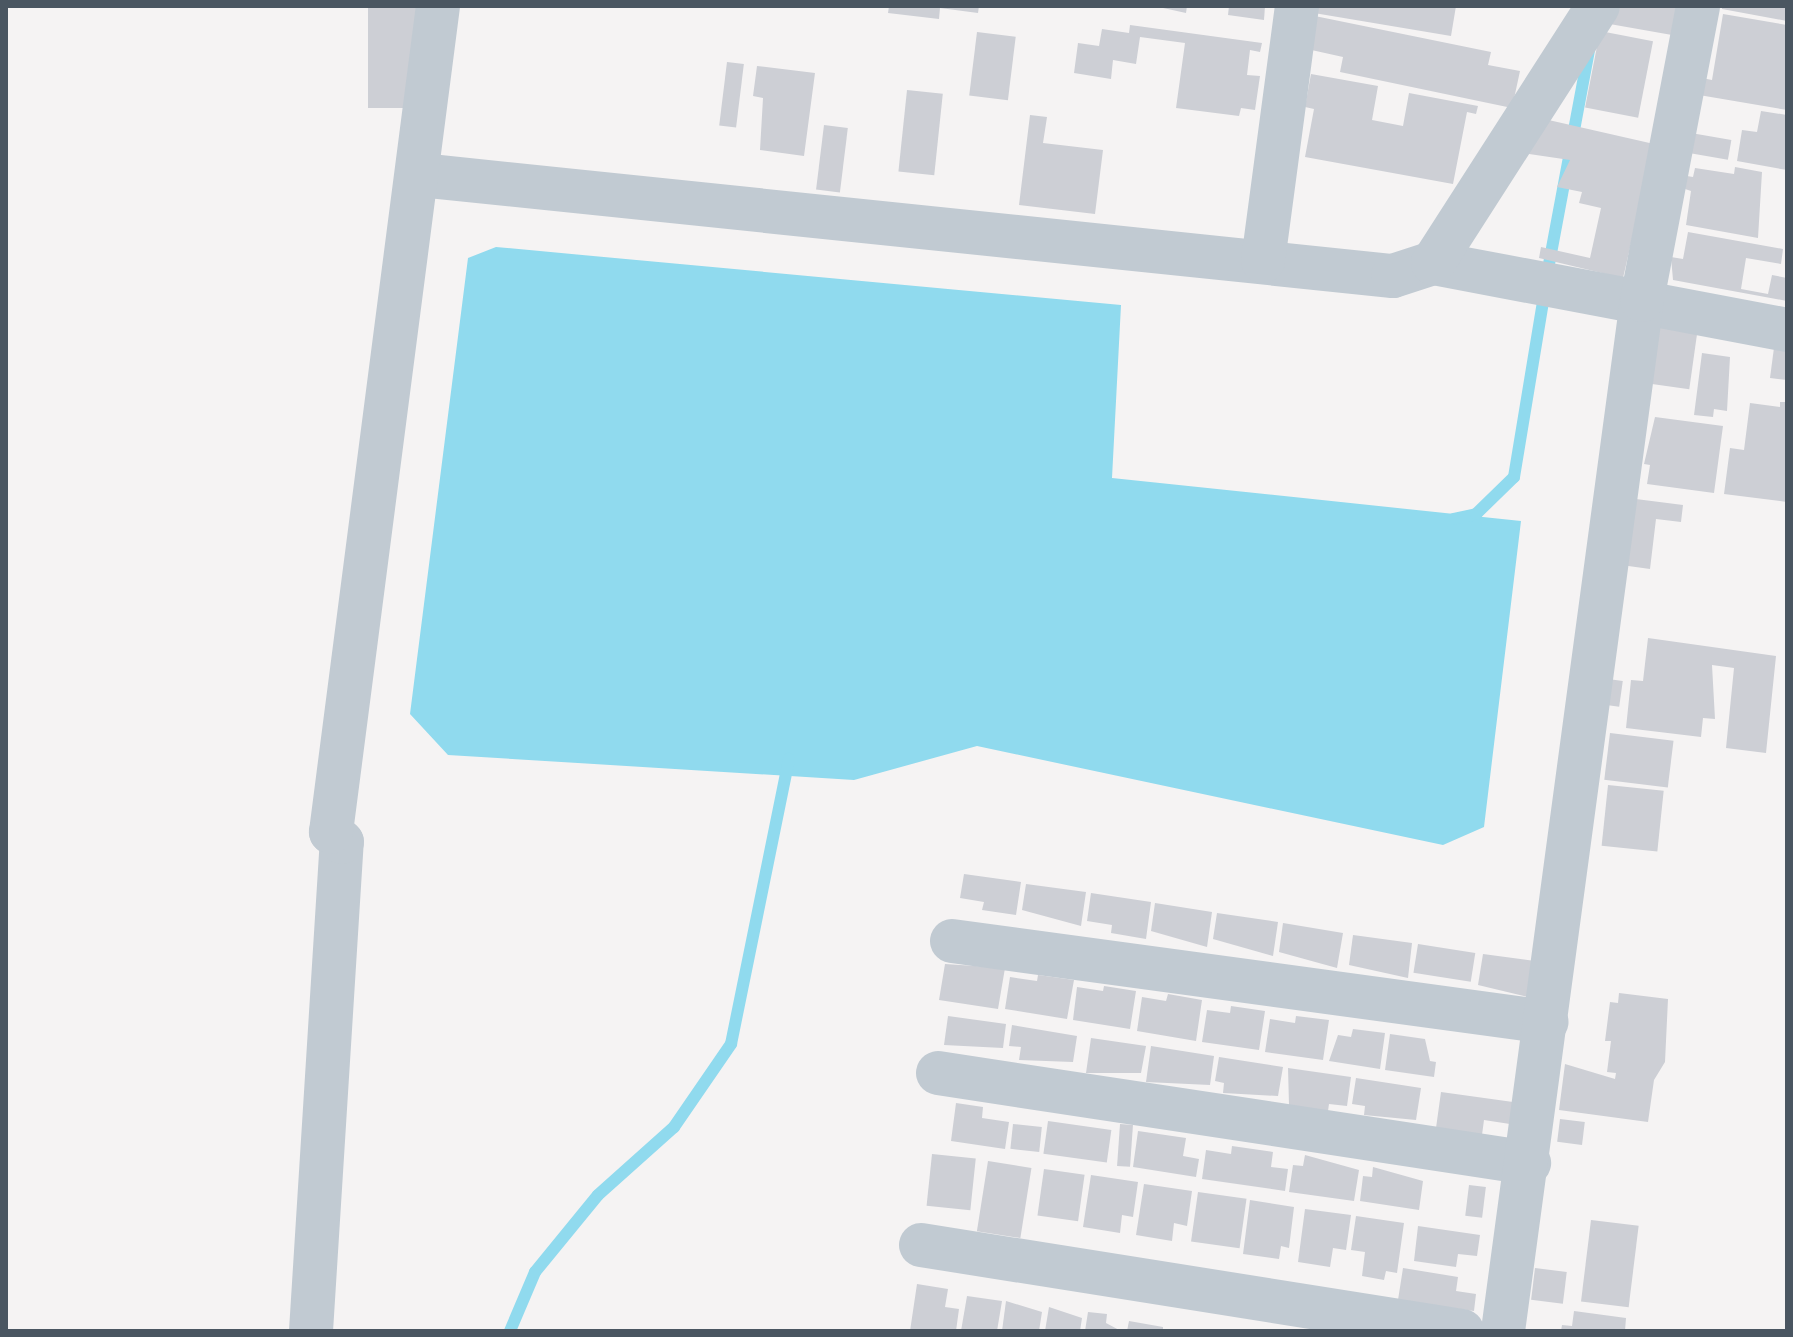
<!DOCTYPE html>
<html>
<head>
<meta charset="utf-8">
<style>
	body { margin:0 }
	#map { position:relative; width:1793px; height:1337px; overflow:hidden; background:#f5f3f3; font-family:Figtree,sans-serif }
	div>[style] { position:absolute }
	.water>* { inset:0; background:#90daee }
	.stream>* { height:12px; margin:-6px; padding:0 6px; transform-origin:6px; border-radius:6px; background:#90daee }
	.building>* { inset:0; background:#cdcfd5; transform-origin:0 0 }
	.minor>* { height:44px; margin:-22px; padding:0 22px; transform-origin:22px; border-radius:22px; background:#c1cad2 }
	span { translate:-50% -50%; white-space:nowrap; text-align:center; line-height:1.15; -webkit-text-stroke:6px #fff; paint-order:stroke }
	.frame { position:absolute; inset:0; border:8px solid #4a5661; pointer-events:none }
</style>
</head>
<body>
<div id="map">
	<div class="water">
		<i style="clip-path:polygon(496px 247px,1121px 305px,1112px 478px,1521px 521px,1484px 827px,1443px 845px,977px 746px,854px 780px,448px 755px,410px 714px,468px 258px)"></i>
	</div>
	<div class="stream">
		<i style="left:1549px;top:264px;width:218px;rotate:-79.4deg"></i>
		<i style="left:1453px;top:519px;width:24px;rotate:-12deg"></i>
		<i style="left:1476px;top:514px;width:53px;rotate:-44.2deg"></i>
		<i style="left:1514px;top:477px;width:190px;rotate:-80.6deg"></i>
		<i style="left:510px;top:1331px;width:64px;rotate:-67deg"></i>
		<i style="left:535px;top:1272px;width:99px;rotate:-50.7deg"></i>
		<i style="left:598px;top:1195px;width:102px;rotate:-41.8deg"></i>
		<i style="left:674px;top:1127px;width:101px;rotate:-55.5deg"></i>
		<i style="left:731px;top:1044px;width:291px;rotate:-78.5deg"></i>
	</div>
	<div class="building">
		<i style="left:368px;top:6px;width:59px;height:102px"></i>
		<i style="clip-path:polygon(889px 6px,979px 6px,978px 13px,940px 8px,939px 19px,888px 13px)"></i>
		<i style="clip-path:polygon(1154px 6px,1187px 6px,1186px 13px)"></i>
		<i style="clip-path:polygon(1229px 6px,1265px 6px,1264px 20px,1228px 15px)"></i>
		<i style="clip-path:polygon(1309px 6px,1456px 6px,1451px 36px,1308px 12px)"></i>
		<i style="clip-path:polygon(1608px 6px,1677px 6px,1672px 35px,1604px 23px)"></i>
		<i style="clip-path:polygon(1722px 6px,1787px 6px,1787px 21px,1722px 9px)"></i>
		<i style="clip-path:polygon(1305px 14px,1491px 52px,1488px 65px,1520px 71px,1512px 108px,1340px 72px,1343px 57px,1298px 47px)"></i>
		<i style="clip-path:polygon(1723px 14px,1787px 25px,1787px 110px,1699px 95px,1702px 78px,1712px 80px)"></i>
		<i style="clip-path:polygon(1130px 25px,1262px 43px,1260px 52px,1250px 50px,1247px 75px,1260px 76px,1255px 110px,1241px 108px,1239px 116px,1176px 108px,1185px 43px,1140px 37px,1136px 64px,1113px 60px,1111px 79px,1074px 73px,1078px 43px,1099px 46px,1102px 29px,1129px 33px)"></i>
		<i style="left:1600px;top:31px;width:54px;height:78px;rotate:11deg"></i>
		<i style="left:977px;top:32px;width:39px;height:64px;rotate:7deg"></i>
		<i style="left:727px;top:62px;width:17px;height:64px;rotate:7deg"></i>
		<i style="clip-path:polygon(757px 66px,815px 73px,804px 156px,760px 150px,763px 98px,753px 96px)"></i>
		<i style="clip-path:polygon(1311px 74px,1378px 86px,1372px 120px,1403px 126px,1409px 93px,1478px 106px,1476px 114px,1467px 112px,1453px 184px,1305px 157px,1314px 109px,1305px 107px)"></i>
		<i style="left:907px;top:90px;width:36px;height:82px;rotate:6deg"></i>
		<i style="clip-path:polygon(1761px 111px,1787px 115px,1787px 170px,1737px 161px,1742px 130px,1757px 132px)"></i>
		<i style="clip-path:polygon(1030px 115px,1047px 117px,1043px 143px,1103px 150px,1095px 214px,1019px 205px)"></i>
		<i style="clip-path:polygon(1531px 116px,1654px 144px,1623px 278px,1539px 258px,1541px 247px,1590px 258px,1601px 208px,1579px 203px,1582px 192px,1557px 187px,1570px 160px,1522px 153px)"></i>
		<i style="left:824px;top:125px;width:24px;height:65px;rotate:7deg"></i>
		<i style="left:1691px;top:133px;width:41px;height:20px;rotate:10deg"></i>
		<i style="clip-path:polygon(1735px 167px,1762px 172px,1758px 238px,1686px 225px,1691px 191px,1685px 189px,1687px 176px,1693px 177px,1695px 168px,1734px 174px)"></i>
		<i style="clip-path:polygon(1688px 232px,1783px 249px,1781px 264px,1746px 258px,1741px 289px,1768px 294px,1772px 275px,1787px 278px,1787px 301px,1673px 280px,1671px 257px,1683px 259px)"></i>
		<i style="left:1656px;top:317px;width:43px;height:67px;rotate:8deg"></i>
		<i style="clip-path:polygon(1775px 340px,1787px 342px,1787px 380px,1770px 378px)"></i>
		<i style="clip-path:polygon(1702px 353px,1730px 357px,1727px 411px,1714px 409px,1713px 417px,1694px 415px)"></i>
		<i style="clip-path:polygon(1780px 402px,1787px 402px,1787px 502px,1724px 494px,1730px 448px,1744px 450px,1750px 403px,1780px 407px)"></i>
		<i style="clip-path:polygon(1655px 417px,1723px 426px,1714px 493px,1647px 484px,1650px 465px,1644px 464px)"></i>
		<i style="clip-path:polygon(1628px 498px,1683px 505px,1681px 522px,1656px 519px,1650px 569px,1614px 564px)"></i>
		<i style="clip-path:polygon(1648px 638px,1776px 656px,1766px 753px,1726px 748px,1734px 668px,1712px 665px,1715px 719px,1703px 718px,1701px 737px,1626px 728px,1631px 680px,1643px 681px)"></i>
		<i style="left:1601px;top:678px;width:22px;height:26px;rotate:8deg"></i>
		<i style="left:1610px;top:733px;width:64px;height:47px;rotate:7deg"></i>
		<i style="left:1608px;top:785px;width:56px;height:61px;rotate:6deg"></i>
		<i style="clip-path:polygon(964px 874px,1021px 882px,1016px 915px,982px 910px,984px 902px,960px 898px)"></i>
		<i style="clip-path:polygon(1026px 884px,1086px 892px,1081px 926px,1022px 910px)"></i>
		<i style="clip-path:polygon(1091px 893px,1151px 902px,1146px 939px,1111px 933px,1112px 925px,1087px 921px)"></i>
		<i style="clip-path:polygon(1155px 903px,1212px 912px,1207px 947px,1151px 931px)"></i>
		<i style="clip-path:polygon(1217px 913px,1278px 922px,1273px 956px,1213px 939px)"></i>
		<i style="clip-path:polygon(1283px 923px,1343px 933px,1337px 968px,1279px 952px)"></i>
		<i style="clip-path:polygon(1353px 935px,1412px 943px,1408px 978px,1349px 965px)"></i>
		<i style="left:1418px;top:944px;width:58px;height:29px;rotate:9deg"></i>
		<i style="clip-path:polygon(1483px 954px,1535px 961px,1536px 999px,1478px 985px)"></i>
		<i style="clip-path:polygon(945px 964px,1005px 968px,998px 1009px,939px 1000px)"></i>
		<i style="clip-path:polygon(1038px 975px,1074px 980px,1067px 1019px,1005px 1009px,1010px 977px,1037px 981px)"></i>
		<i style="clip-path:polygon(1104px 986px,1136px 991px,1130px 1029px,1073px 1020px,1077px 987px,1103px 991px)"></i>
		<i style="clip-path:polygon(1619px 993px,1668px 999px,1665px 1062px,1654px 1080px,1648px 1122px,1559px 1110px,1565px 1064px,1615px 1079px,1616px 1073px,1607px 1072px,1611px 1041px,1605px 1041px,1610px 1002px,1618px 1003px)"></i>
		<i style="clip-path:polygon(1168px 994px,1202px 1000px,1196px 1041px,1137px 1031px,1142px 997px,1166px 1001px)"></i>
		<i style="clip-path:polygon(1231px 1006px,1265px 1011px,1259px 1050px,1202px 1042px,1207px 1010px,1230px 1013px)"></i>
		<i style="clip-path:polygon(948px 1016px,1006px 1024px,1003px 1048px,944px 1045px)"></i>
		<i style="clip-path:polygon(1296px 1016px,1329px 1020px,1323px 1060px,1265px 1052px,1270px 1019px,1295px 1023px)"></i>
		<i style="clip-path:polygon(1012px 1025px,1077px 1036px,1073px 1062px,1019px 1060px,1021px 1047px,1009px 1046px)"></i>
		<i style="clip-path:polygon(1353px 1029px,1385px 1033px,1380px 1069px,1329px 1061px,1338px 1035px,1351px 1037px)"></i>
		<i style="clip-path:polygon(1390px 1034px,1425px 1039px,1430px 1061px,1436px 1062px,1434px 1077px,1385px 1070px)"></i>
		<i style="clip-path:polygon(1091px 1038px,1146px 1046px,1141px 1073px,1086px 1073px)"></i>
		<i style="clip-path:polygon(1151px 1046px,1214px 1056px,1210px 1085px,1146px 1082px)"></i>
		<i style="clip-path:polygon(1219px 1057px,1283px 1067px,1278px 1096px,1223px 1093px,1224px 1083px,1215px 1081px)"></i>
		<i style="clip-path:polygon(1288px 1068px,1351px 1077px,1347px 1106px,1329px 1104px,1328px 1111px,1289px 1105px)"></i>
		<i style="clip-path:polygon(1356px 1078px,1421px 1088px,1416px 1120px,1364px 1115px,1365px 1106px,1352px 1104px)"></i>
		<i style="clip-path:polygon(1441px 1092px,1513px 1102px,1510px 1124px,1484px 1120px,1482px 1135px,1436px 1128px)"></i>
		<i style="clip-path:polygon(956px 1103px,983px 1107px,982px 1118px,1009px 1122px,1005px 1149px,951px 1141px)"></i>
		<i style="left:1560px;top:1119px;width:25px;height:23px;rotate:7deg"></i>
		<i style="left:1048px;top:1121px;width:64px;height:33px;rotate:8deg"></i>
		<i style="left:1013px;top:1124px;width:29px;height:25px;rotate:6deg"></i>
		<i style="left:1120px;top:1124px;width:13px;height:42px;rotate:4deg"></i>
		<i style="clip-path:polygon(1138px 1131px,1186px 1138px,1183px 1156px,1199px 1159px,1196px 1177px,1133px 1167px)"></i>
		<i style="clip-path:polygon(1232px 1146px,1273px 1152px,1271px 1167px,1288px 1169px,1285px 1191px,1202px 1179px,1206px 1150px,1231px 1154px)"></i>
		<i style="left:932px;top:1154px;width:44px;height:52px;rotate:6deg"></i>
		<i style="clip-path:polygon(1305px 1155px,1359px 1170px,1354px 1201px,1289px 1192px,1293px 1165px,1303px 1166px)"></i>
		<i style="left:988px;top:1161px;width:44px;height:71px;rotate:9deg"></i>
		<i style="clip-path:polygon(1373px 1167px,1423px 1181px,1419px 1210px,1360px 1201px,1363px 1176px,1372px 1177px)"></i>
		<i style="left:1044px;top:1169px;width:41px;height:47px;rotate:8deg"></i>
		<i style="clip-path:polygon(1091px 1175px,1138px 1182px,1133px 1217px,1122px 1215px,1120px 1233px,1083px 1227px)"></i>
		<i style="clip-path:polygon(1144px 1184px,1192px 1191px,1187px 1226px,1174px 1223px,1172px 1241px,1136px 1235px)"></i>
		<i style="left:1469px;top:1185px;width:17px;height:31px;rotate:7deg"></i>
		<i style="left:1198px;top:1192px;width:49px;height:50px;rotate:8deg"></i>
		<i style="clip-path:polygon(1250px 1200px,1294px 1207px,1289px 1248px,1281px 1246px,1279px 1259px,1243px 1254px)"></i>
		<i style="clip-path:polygon(1305px 1209px,1351px 1215px,1346px 1250px,1333px 1248px,1330px 1267px,1298px 1262px)"></i>
		<i style="clip-path:polygon(1356px 1216px,1404px 1223px,1397px 1273px,1386px 1271px,1384px 1280px,1362px 1276px,1365px 1252px,1351px 1250px)"></i>
		<i style="left:1591px;top:1220px;width:48px;height:82px;rotate:7deg"></i>
		<i style="clip-path:polygon(1418px 1226px,1480px 1235px,1477px 1256px,1458px 1254px,1456px 1267px,1414px 1261px)"></i>
		<i style="clip-path:polygon(1403px 1268px,1458px 1277px,1456px 1291px,1476px 1294px,1474px 1311px,1398px 1300px)"></i>
		<i style="left:1535px;top:1268px;width:32px;height:32px;rotate:7deg"></i>
		<i style="clip-path:polygon(917px 1284px,948px 1289px,945px 1307px,959px 1309px,956px 1331px,910px 1331px)"></i>
		<i style="clip-path:polygon(967px 1296px,1002px 1301px,997px 1331px,961px 1331px)"></i>
		<i style="clip-path:polygon(1006px 1301px,1042px 1312px,1039px 1331px,1002px 1331px)"></i>
		<i style="clip-path:polygon(1049px 1307px,1082px 1318px,1080px 1331px,1045px 1331px)"></i>
		<i style="clip-path:polygon(1574px 1311px,1626px 1318px,1625px 1331px,1561px 1331px,1562px 1325px,1572px 1326px)"></i>
		<i style="clip-path:polygon(1088px 1312px,1107px 1314px,1106px 1323px,1121px 1331px,1085px 1331px)"></i>
		<i style="clip-path:polygon(1129px 1321px,1163px 1327px,1163px 1331px,1127px 1331px)"></i>
	</div>
	<div class="minor">
		<i style="left:420px;top:175px;width:978px;rotate:5.93deg"></i>
		<i style="left:1393px;top:276px;width:42px;rotate:-18deg"></i>
		<i style="left:1433px;top:263px;width:360px;rotate:10.7deg"></i>
		<i style="left:1263px;top:261px;width:257px;rotate:-82.4deg"></i>
		<i style="left:1433px;top:263px;width:305px;rotate:-57.3deg"></i>
		<i style="left:952px;top:941px;width:600px;rotate:7.75deg"></i>
		<i style="left:938px;top:1073px;width:598px;rotate:8.66deg"></i>
		<i style="left:921px;top:1245px;width:548px;rotate:9.03deg"></i>
		<i style="left:311px;top:1331px;width:490px;rotate:-86.4deg"></i>
		<i style="left:342px;top:842px;width:15px;rotate:-138deg"></i>
		<i style="left:331px;top:832px;width:833px;rotate:-82.62deg"></i>
		<i style="left:1503px;top:1331px;width:1040px;rotate:-82.32deg"></i>
		<i style="left:1642px;top:300px;width:299px;rotate:-79.2deg"></i>
	</div>
	<div class="frame"></div>
</div>
</body>
</html>
